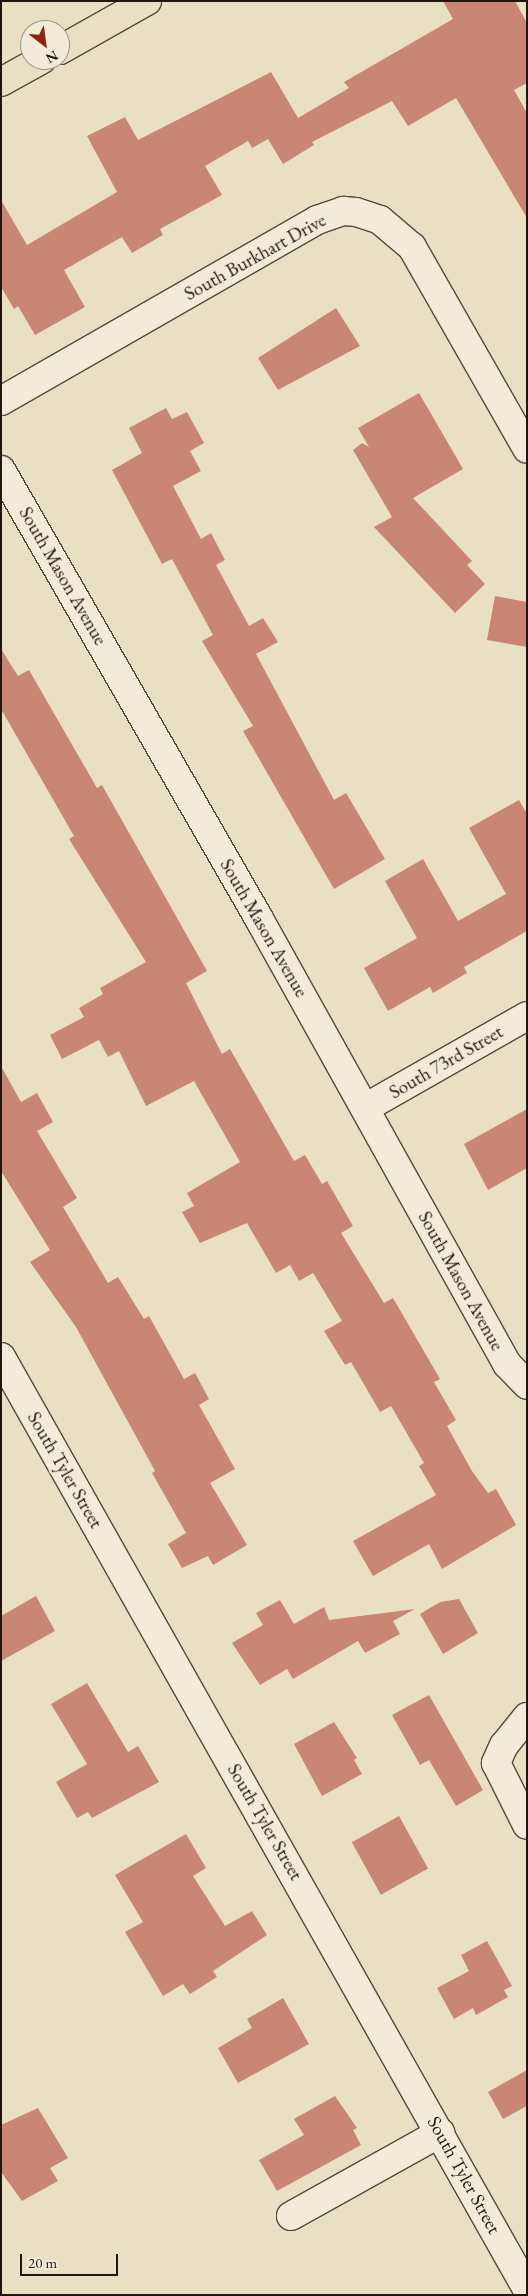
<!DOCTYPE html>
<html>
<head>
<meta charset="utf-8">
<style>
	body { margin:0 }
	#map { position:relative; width:528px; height:2296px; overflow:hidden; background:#e9e0c3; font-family:"EB Garamond",serif }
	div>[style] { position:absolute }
	.building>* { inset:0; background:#ca8674; transform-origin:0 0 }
	.roads { filter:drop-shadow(1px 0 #54493c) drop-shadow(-1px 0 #54493c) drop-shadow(0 1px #54493c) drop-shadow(0 -1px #54493c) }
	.minor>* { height:28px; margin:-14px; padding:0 14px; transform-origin:14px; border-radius:14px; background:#f1ebd8 }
	.major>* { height:28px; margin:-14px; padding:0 14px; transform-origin:14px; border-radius:14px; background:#e9e0c3 }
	span { translate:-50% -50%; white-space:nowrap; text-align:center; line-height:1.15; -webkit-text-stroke:5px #f1ebd8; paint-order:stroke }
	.street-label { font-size:19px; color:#22170f }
	.frame { position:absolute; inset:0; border:2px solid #22170f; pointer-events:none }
	.north { position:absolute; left:20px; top:20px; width:50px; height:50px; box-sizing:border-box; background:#f1ebd8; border:1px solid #9e9688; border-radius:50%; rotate:150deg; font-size:14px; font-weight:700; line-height:20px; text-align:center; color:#22170f }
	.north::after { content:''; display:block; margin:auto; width:18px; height:22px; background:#8f2418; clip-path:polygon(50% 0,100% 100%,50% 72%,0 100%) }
	.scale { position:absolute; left:20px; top:2254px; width:98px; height:22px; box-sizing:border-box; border:2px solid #22170f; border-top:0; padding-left:6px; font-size:15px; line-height:18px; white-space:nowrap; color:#22170f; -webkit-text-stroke:4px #f1ebd8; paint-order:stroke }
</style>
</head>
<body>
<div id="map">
	<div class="building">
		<i style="clip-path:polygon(443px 1px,515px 1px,527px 23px,527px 83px,514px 90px,527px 113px,527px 218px,456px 98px,408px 126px,392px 101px,312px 142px,314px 145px,283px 164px,268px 139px,252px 148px,248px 141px,205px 166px,222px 195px,160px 229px,163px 235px,132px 253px,122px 237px,64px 270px,85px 307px,35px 335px,18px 306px,14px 309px,1px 287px,1px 200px,27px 245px,117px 192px,87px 136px,125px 117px,138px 140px,271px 72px,298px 118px,349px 88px,344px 82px,453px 19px)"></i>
		<i style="clip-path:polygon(336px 308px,360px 346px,278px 390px,258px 358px)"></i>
		<i style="clip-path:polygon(419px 393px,463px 469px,413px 498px,472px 561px,467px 565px,485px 584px,455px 613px,374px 527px,392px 517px,353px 450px,362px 443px,369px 447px,358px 428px)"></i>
		<i style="clip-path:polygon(166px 408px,172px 419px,187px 412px,204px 443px,190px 451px,201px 471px,173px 486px,201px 539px,211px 533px,225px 560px,216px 565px,249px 626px,263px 618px,278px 642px,256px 654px,334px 800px,346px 793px,385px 859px,334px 889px,243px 731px,253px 726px,202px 641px,213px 635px,172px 559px,162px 564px,112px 470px,142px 453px,129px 428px)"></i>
		<i style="clip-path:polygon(495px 596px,527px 602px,527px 647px,487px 640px)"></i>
		<i style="clip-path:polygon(1px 649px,18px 676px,29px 670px,97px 788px,102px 785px,207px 971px,186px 983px,222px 1054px,230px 1049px,294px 1161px,305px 1155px,322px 1184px,327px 1181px,353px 1226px,341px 1233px,384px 1303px,393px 1298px,440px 1379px,434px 1382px,456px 1420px,447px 1426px,472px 1471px,488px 1493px,496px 1489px,516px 1525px,442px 1569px,429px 1544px,373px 1576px,353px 1541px,436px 1495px,419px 1466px,424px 1463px,391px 1406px,380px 1412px,351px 1362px,345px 1365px,324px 1331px,342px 1321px,313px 1273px,299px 1281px,290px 1265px,276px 1273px,247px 1223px,200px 1243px,182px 1212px,194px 1206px,187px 1193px,240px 1162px,194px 1081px,146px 1106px,119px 1051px,108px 1057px,99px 1040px,62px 1059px,50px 1035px,84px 1017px,79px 1008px,103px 994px,100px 988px,146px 962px,69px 839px,74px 836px,1px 709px)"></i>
		<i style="clip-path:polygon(519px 800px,527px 814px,527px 931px,464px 967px,467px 973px,433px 993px,430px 987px,388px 1011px,364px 968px,417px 938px,385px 881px,423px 859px,458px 921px,506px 894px,469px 828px)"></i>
		<i style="clip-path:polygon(1px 1066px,21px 1102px,37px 1093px,53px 1122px,37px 1131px,77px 1198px,63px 1207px,108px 1283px,118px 1277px,144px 1319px,149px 1316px,184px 1379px,195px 1373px,209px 1399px,199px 1405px,235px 1469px,210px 1483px,247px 1545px,213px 1565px,208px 1556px,182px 1568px,168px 1544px,186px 1533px,152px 1473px,155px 1471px,76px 1327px,30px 1262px,50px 1250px,1px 1171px)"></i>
		<i style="clip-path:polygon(527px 1109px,527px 1168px,488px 1190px,464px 1144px)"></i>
		<i style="clip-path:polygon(36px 1596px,55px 1631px,1px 1661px,1px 1616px)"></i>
		<i style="clip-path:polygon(459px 1599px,478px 1633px,443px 1654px,420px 1614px,440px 1602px)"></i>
		<i style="clip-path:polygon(280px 1600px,294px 1624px,324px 1607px,329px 1620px,415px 1609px,393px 1621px,400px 1634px,365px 1653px,358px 1641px,293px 1679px,287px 1669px,260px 1685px,232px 1643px,263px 1625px,256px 1613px)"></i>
		<i style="clip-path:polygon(87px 1683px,128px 1752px,138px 1746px,159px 1782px,92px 1818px,88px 1812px,77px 1818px,56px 1782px,87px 1764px,51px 1704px)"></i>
		<i style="clip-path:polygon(429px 1695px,483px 1790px,456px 1806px,429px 1760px,420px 1765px,392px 1715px)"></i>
		<i style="clip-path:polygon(334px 1722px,357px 1758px,354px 1760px,362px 1774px,322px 1796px,294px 1744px)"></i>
		<i style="left:399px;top:1816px;width:60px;height:54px;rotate:61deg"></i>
		<i style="clip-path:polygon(186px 1834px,206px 1868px,193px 1876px,225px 1926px,252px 1911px,267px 1935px,213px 1971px,217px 1977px,190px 1994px,183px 1984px,163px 1996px,125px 1932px,143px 1922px,115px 1875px)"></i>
		<i style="clip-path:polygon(487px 1941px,512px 1986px,504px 1990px,508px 1997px,476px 2015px,473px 2008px,454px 2019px,437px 1988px,469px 1971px,461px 1955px)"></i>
		<i style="clip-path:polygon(283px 1998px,309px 2044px,238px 2083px,218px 2048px,252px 2028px,247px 2019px)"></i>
		<i style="clip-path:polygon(527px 2070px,527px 2106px,503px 2119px,488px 2092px)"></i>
		<i style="clip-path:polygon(335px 2096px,357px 2128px,353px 2130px,361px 2145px,277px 2191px,259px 2160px,304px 2135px,294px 2119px)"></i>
		<i style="clip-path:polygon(38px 2108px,68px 2158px,50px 2168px,58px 2181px,22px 2201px,1px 2172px,1px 2125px)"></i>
	</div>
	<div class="roads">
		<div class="minor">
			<i style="left:1px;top:401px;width:364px;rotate:-29.8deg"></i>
			<i style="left:317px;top:220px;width:28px;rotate:-19deg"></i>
			<i style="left:343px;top:211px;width:13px;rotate:4deg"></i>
			<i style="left:356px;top:212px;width:25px;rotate:18deg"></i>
			<i style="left:380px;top:220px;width:42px;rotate:40.2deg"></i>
			<i style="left:412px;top:247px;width:232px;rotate:60.3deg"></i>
			<i style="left:1px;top:470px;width:516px;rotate:60.1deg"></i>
			<i style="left:258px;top:917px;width:512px;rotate:60.88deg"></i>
			<i style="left:507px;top:1364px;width:29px;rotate:46deg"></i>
			<i style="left:365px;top:1108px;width:186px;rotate:-29.6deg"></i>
			<i style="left:1px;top:1357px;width:1070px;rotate:60.56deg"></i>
			<i style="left:527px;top:1717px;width:36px;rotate:129deg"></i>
			<i style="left:504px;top:1745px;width:20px;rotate:114deg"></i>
			<i style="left:496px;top:1763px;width:69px;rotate:63.4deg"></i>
			<i style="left:291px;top:2216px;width:171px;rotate:-29.1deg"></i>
		</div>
		<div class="major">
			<i style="left:60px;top:50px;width:100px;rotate:-29.4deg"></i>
			<i style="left:1px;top:82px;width:46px;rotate:-28.8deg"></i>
		</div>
	</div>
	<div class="street-label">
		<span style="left:255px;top:257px;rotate:-29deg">South Burkhart Drive</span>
		<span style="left:63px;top:576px;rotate:60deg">South Mason Avenue</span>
		<span style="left:264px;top:928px;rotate:60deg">South Mason Avenue</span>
		<span style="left:446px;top:1062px;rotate:-30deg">South 73rd Street</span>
		<span style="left:461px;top:1281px;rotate:61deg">South Mason Avenue</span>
		<span style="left:65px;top:1470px;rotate:60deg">South Tyler Street</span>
		<span style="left:265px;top:1822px;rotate:60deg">South Tyler Street</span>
		<span style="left:464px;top:2175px;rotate:61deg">South Tyler Street</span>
	</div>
	<div class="frame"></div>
	<div class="north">N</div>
	<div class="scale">20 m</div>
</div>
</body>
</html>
